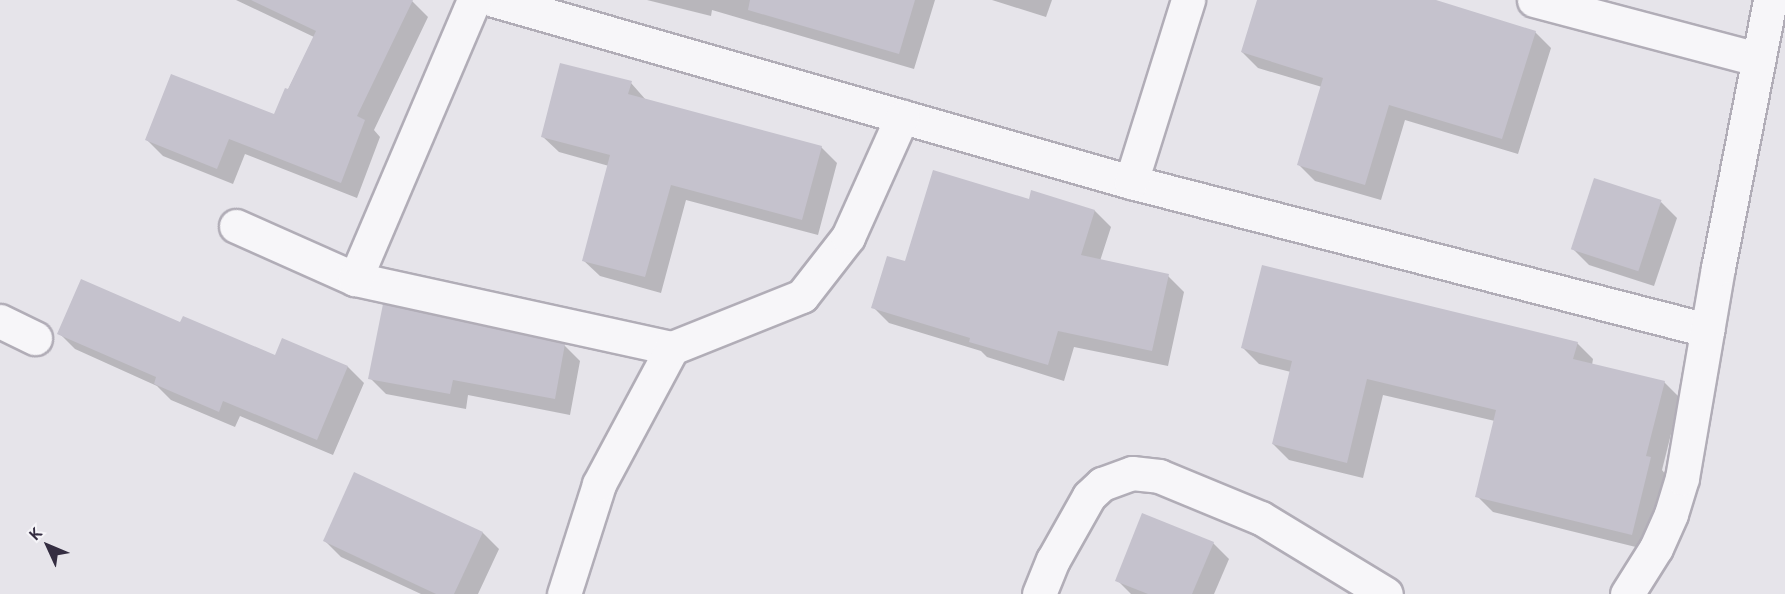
<!DOCTYPE html>
<html>
<head>
<meta charset="utf-8">
<style>
	body { margin:0 }
	#map { position:relative; width:1785px; height:594px; overflow:hidden; background:#e6e4ea; font-family:Ubuntu,sans-serif }
	div>[style] { position:absolute }
	.shadow>* { inset:0; background:#0003 }
	.building>* { inset:0; background:#c5c2cd; transform-origin:0 0 }
	.roads { filter:drop-shadow(2px 0 #b1adb7) drop-shadow(-2px 0 #b1adb7) drop-shadow(0 2px #b1adb7) drop-shadow(0 -2px #b1adb7) }
	.minor>* { height:33px; margin:-16.5px; padding:0 16.5px; transform-origin:16.5px; border-radius:16.5px; background:#f7f6f9 }
	span { translate:-50% -50%; white-space:nowrap; text-align:center; line-height:1.15; -webkit-text-stroke:5px #f5f4f8; paint-order:stroke }
	.north { position:absolute; left:18px; top:516px; width:60px; height:60px; -webkit-text-stroke:4px #f5f4f8; paint-order:stroke; rotate:314deg; font-size:16px; font-weight:700; line-height:24px; text-align:center; color:#342d41 }
	.north::after { content:''; display:block; margin:auto; width:21px; height:27px; background:#342d41; clip-path:polygon(50% 0,100% 100%,50% 72%,0 100%) }
</style>
</head>
<body>
<div id="map">
	<div class="shadow">
		<i style="clip-path:polygon(236px 0,411px 0,428px 17px,374px 130px,380px 137px,357px 198px,245px 154px,233px 184px,163px 156px,147px 140px,275px 116px,314px 37px)"></i>
		<i style="clip-path:polygon(647px 0,935px 0,914px 69px,712px 10px,711px 16px)"></i>
		<i style="clip-path:polygon(992px 0,1052px 0,1046px 17px)"></i>
		<i style="clip-path:polygon(1259px 0,1430px 0,1535px 32px,1551px 48px,1518px 154px,1405px 120px,1381px 200px,1315px 181px,1299px 165px,1322px 87px,1258px 68px,1242px 52px)"></i>
		<i style="clip-path:polygon(631px 83px,646px 100px,821px 147px,837px 163px,818px 235px,686px 200px,661px 293px,600px 276px,583px 260px,609px 166px,559px 152px,542px 136px)"></i>
		<i style="clip-path:polygon(1030px 201px,1095px 211px,1111px 227px,1100px 261px,1168px 276px,1184px 292px,1168px 366px,1074px 347px,1064px 381px,987px 357px,981px 351px,889px 323px,873px 307px,906px 263px)"></i>
		<i style="clip-path:polygon(1661px 202px,1677px 218px,1654px 286px,1589px 265px,1573px 249px)"></i>
		<i style="clip-path:polygon(181px 324px,276px 357px,283px 340px,348px 367px,364px 383px,333px 455px,240px 416px,235px 427px,171px 400px,157px 386px,75px 349px,59px 333px)"></i>
		<i style="clip-path:polygon(1577px 343px,1593px 359px,1592px 365px,1664px 382px,1680px 398px,1662px 470px,1666px 475px,1648px 550px,1493px 512px,1477px 496px,1495px 421px,1383px 395px,1363px 478px,1289px 460px,1273px 444px,1291px 372px,1259px 364px,1243px 348px)"></i>
		<i style="clip-path:polygon(564px 345px,580px 361px,570px 415px,468px 395px,466px 409px,386px 394px,370px 378px)"></i>
		<i style="clip-path:polygon(355px 474px,483px 533px,499px 549px,478px 594px,421px 594px,341px 557px,325px 541px)"></i>
		<i style="clip-path:polygon(1213px 543px,1229px 559px,1214px 594px,1131px 594px,1117px 580px)"></i>
	</div>
	<div class="building">
		<i style="clip-path:polygon(251px 0,413px 0,357px 116px,365px 120px,341px 183px,229px 139px,217px 169px,145px 140px,171px 74px,274px 114px,285px 88px,288px 89px,316px 31px)"></i>
		<i style="clip-path:polygon(750px 0,915px 0,899px 54px,748px 10px)"></i>
		<i style="clip-path:polygon(1257px 0,1436px 0,1536px 31px,1502px 139px,1389px 105px,1365px 185px,1297px 165px,1323px 78px,1241px 52px)"></i>
		<i style="clip-path:polygon(560px 63px,632px 81px,628px 94px,822px 146px,802px 220px,671px 185px,645px 277px,582px 261px,610px 155px,541px 137px)"></i>
		<i style="clip-path:polygon(933px 170px,1029px 199px,1031px 190px,1095px 210px,1081px 255px,1169px 274px,1152px 351px,1058px 331px,1048px 365px,969px 342px,970px 338px,871px 308px,887px 256px,905px 261px)"></i>
		<i style="left:1594px;top:178px;width:71px;height:75px;rotate:18deg"></i>
		<i style="clip-path:polygon(1262px 265px,1578px 342px,1573px 359px,1665px 381px,1646px 456px,1651px 457px,1632px 535px,1475px 497px,1496px 410px,1367px 379px,1347px 463px,1272px 444px,1292px 361px,1241px 348px)"></i>
		<i style="clip-path:polygon(81px 279px,180px 322px,183px 316px,275px 355px,282px 338px,348px 366px,317px 440px,223px 401px,219px 412px,154px 384px,156px 377px,57px 334px)"></i>
		<i style="clip-path:polygon(383px 304px,565px 344px,555px 399px,453px 380px,450px 394px,368px 379px)"></i>
		<i style="clip-path:polygon(354px 472px,483px 532px,454px 594px,436px 594px,323px 541px)"></i>
		<i style="clip-path:polygon(1142px 513px,1214px 542px,1192px 594px,1148px 594px,1115px 581px)"></i>
	</div>
	<div class="roads">
		<div class="minor">
			<i style="left:494px;top:0;width:662px;rotate:15.95deg"></i>
			<i style="left:1131px;top:182px;width:595px;rotate:14.41deg"></i>
			<i style="left:1534px;top:0;width:232px;rotate:14.8deg"></i>
			<i style="left:1131px;top:182px;width:191px;rotate:-72.6deg"></i>
			<i style="left:236px;top:226px;width:130px;rotate:24deg"></i>
			<i style="left:355px;top:279px;width:324px;rotate:12.3deg"></i>
			<i style="left:355px;top:279px;width:303px;rotate:-66.9deg"></i>
			<i style="left:0;top:321px;width:39px;rotate:26deg"></i>
			<i style="left:564px;top:594px;width:115px;rotate:-72.3deg"></i>
			<i style="left:599px;top:484px;width:154px;rotate:-61.8deg"></i>
			<i style="left:672px;top:348px;width:140px;rotate:-21.8deg"></i>
			<i style="left:802px;top:296px;width:75px;rotate:-52.1deg"></i>
			<i style="left:848px;top:237px;width:132px;rotate:-65.8deg"></i>
			<i style="left:1039px;top:594px;width:37px;rotate:-68deg"></i>
			<i style="left:1053px;top:560px;width:73px;rotate:-60.6deg"></i>
			<i style="left:1089px;top:496px;width:18px;rotate:-43deg"></i>
			<i style="left:1102px;top:484px;width:32px;rotate:-20deg"></i>
			<i style="left:1132px;top:473px;width:27px;rotate:6deg"></i>
			<i style="left:1159px;top:476px;width:110px;rotate:22.4deg"></i>
			<i style="left:1261px;top:518px;width:146px;rotate:31.3deg"></i>
			<i style="left:1627px;top:594px;width:54px;rotate:-57.8deg"></i>
			<i style="left:1656px;top:548px;width:37px;rotate:-66deg"></i>
			<i style="left:1671px;top:514px;width:38px;rotate:-73deg"></i>
			<i style="left:1682px;top:478px;width:213px;rotate:-80.3deg"></i>
			<i style="left:1718px;top:268px;width:273px;rotate:-79deg"></i>
		</div>
	</div>
	<div class="north">K</div>
</div>
</body>
</html>
